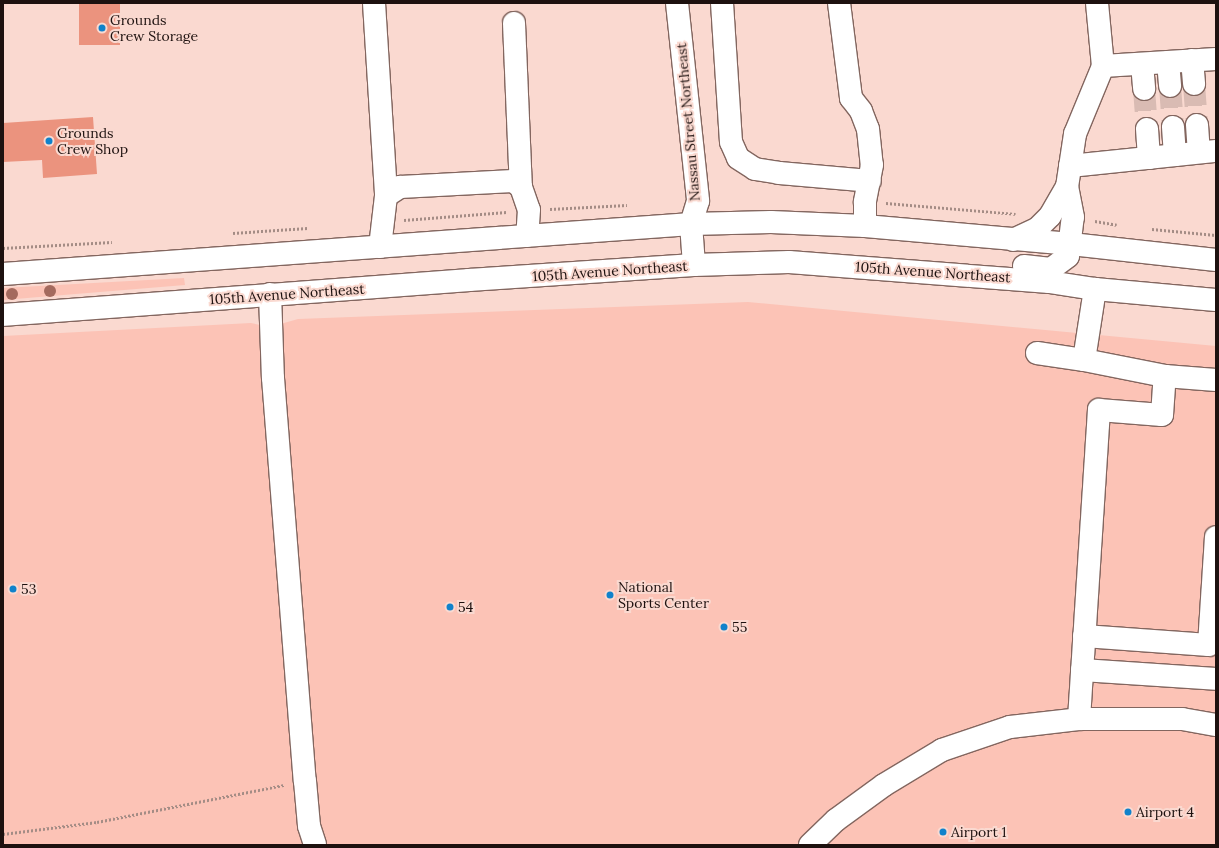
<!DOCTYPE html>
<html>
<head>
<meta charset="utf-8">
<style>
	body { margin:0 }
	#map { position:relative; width:1219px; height:848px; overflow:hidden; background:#fad9d0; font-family:Lora,serif }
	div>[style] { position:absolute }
	.green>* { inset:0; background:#fcc3b6 }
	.building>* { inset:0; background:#eb937e; transform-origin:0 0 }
	.minor-tunnel>* { height:22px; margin-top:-11px; transform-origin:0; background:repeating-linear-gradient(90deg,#d9bbb3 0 22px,transparent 0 33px) }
	.path>* { height:2.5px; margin-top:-1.25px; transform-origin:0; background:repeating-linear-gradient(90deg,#a48c85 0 2px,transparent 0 4px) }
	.roads { filter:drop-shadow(1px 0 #83665f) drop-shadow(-1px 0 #83665f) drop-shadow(0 1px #83665f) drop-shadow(0 -1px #83665f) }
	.minor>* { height:22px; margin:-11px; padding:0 11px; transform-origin:11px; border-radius:11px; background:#fff }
	.trees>* { width:12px; height:12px; margin:-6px; border-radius:50%; background:#a46a5e }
	.dots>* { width:11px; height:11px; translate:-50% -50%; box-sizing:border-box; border:2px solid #fad9d0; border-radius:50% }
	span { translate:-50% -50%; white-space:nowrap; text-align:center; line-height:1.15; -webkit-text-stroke:4px #fad9d0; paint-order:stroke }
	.poi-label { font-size:14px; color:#1d110f }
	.left { translate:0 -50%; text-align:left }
	.street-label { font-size:14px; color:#1d110f }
	.frame { position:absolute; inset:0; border:4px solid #1d110f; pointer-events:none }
</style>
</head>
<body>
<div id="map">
	<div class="green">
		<i style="clip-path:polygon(184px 278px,185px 285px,3px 300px,3px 288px)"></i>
		<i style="clip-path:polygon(748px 302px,1216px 346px,1216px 845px,3px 845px,3px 336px,251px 323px,270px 327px,298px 319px)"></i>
	</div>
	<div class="building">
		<i style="left:79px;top:3px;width:41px;height:42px"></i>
		<i style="clip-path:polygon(93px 117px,97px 174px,43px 178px,42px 160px,3px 162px,3px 123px)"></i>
	</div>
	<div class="minor-tunnel">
		<i style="left:1194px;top:84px;width:41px;rotate:85.8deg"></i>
		<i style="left:1170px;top:86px;width:41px;rotate:85.8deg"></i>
		<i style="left:1144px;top:89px;width:40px;rotate:85.7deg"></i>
	</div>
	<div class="path">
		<i style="left:886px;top:203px;width:130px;rotate:4.8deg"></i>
		<i style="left:550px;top:209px;width:77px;rotate:-3deg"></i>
		<i style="left:404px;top:220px;width:103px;rotate:-4.4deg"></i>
		<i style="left:1095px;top:221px;width:22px;rotate:10deg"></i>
		<i style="left:1152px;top:229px;width:64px;rotate:5.4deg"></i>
		<i style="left:233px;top:233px;width:75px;rotate:-3.8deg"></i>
		<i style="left:3px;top:248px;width:109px;rotate:-3.2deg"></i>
		<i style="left:3px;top:834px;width:95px;rotate:-7.3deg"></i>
		<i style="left:97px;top:822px;width:191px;rotate:-11.2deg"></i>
	</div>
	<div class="roads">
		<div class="minor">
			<i style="left:374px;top:3px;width:193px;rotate:86.4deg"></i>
			<i style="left:677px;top:3px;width:199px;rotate:83.9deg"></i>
			<i style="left:698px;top:201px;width:24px;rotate:107deg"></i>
			<i style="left:691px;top:224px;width:41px;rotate:85.8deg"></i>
			<i style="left:722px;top:3px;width:139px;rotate:86.3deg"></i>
			<i style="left:731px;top:142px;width:17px;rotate:66deg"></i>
			<i style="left:738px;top:158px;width:20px;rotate:33deg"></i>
			<i style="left:755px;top:169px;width:24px;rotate:9deg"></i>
			<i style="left:779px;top:173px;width:91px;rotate:5deg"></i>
			<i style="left:839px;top:3px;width:96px;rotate:82.8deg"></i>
			<i style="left:851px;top:98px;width:16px;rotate:52deg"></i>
			<i style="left:861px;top:111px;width:19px;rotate:69deg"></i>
			<i style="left:868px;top:129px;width:36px;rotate:84deg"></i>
			<i style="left:872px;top:165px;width:38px;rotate:101deg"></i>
			<i style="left:865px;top:202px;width:24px;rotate:90deg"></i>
			<i style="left:1097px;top:3px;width:63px;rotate:84.6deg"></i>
			<i style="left:1103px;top:66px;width:113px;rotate:-3.5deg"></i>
			<i style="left:514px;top:23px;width:164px;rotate:87.6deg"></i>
			<i style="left:1192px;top:60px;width:24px;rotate:85deg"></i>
			<i style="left:1168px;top:62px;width:24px;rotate:85deg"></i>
			<i style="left:1142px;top:64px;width:25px;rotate:85deg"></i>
			<i style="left:1197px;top:125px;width:27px;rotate:86deg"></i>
			<i style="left:1173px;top:127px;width:28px;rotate:86deg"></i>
			<i style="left:1147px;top:129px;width:29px;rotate:86deg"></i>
			<i style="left:1070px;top:166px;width:147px;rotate:-5.9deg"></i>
			<i style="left:1013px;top:240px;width:26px;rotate:-25deg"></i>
			<i style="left:1037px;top:229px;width:18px;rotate:-45deg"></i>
			<i style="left:1050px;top:216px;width:34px;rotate:-60deg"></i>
			<i style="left:380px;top:247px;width:51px;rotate:-83.3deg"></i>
			<i style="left:386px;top:196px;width:17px;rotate:-33deg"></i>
			<i style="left:400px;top:187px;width:113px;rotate:-3deg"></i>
			<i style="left:513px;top:181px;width:10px;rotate:37deg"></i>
			<i style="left:521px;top:187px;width:24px;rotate:71deg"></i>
			<i style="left:529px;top:210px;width:26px;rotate:94deg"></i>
			<i style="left:1024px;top:266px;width:27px;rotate:6deg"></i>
			<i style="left:1051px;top:269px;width:21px;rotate:-37deg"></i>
			<i style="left:1068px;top:256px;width:39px;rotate:-83deg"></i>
			<i style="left:1073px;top:217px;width:31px;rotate:-101deg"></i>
			<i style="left:1067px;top:187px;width:54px;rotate:-81.4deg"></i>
			<i style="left:1075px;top:134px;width:74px;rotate:-67.6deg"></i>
			<i style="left:3px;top:274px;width:690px;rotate:-4.16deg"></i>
			<i style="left:691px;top:224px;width:80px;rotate:-1.4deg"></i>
			<i style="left:771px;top:222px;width:94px;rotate:2.4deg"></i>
			<i style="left:865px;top:226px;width:207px;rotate:5deg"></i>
			<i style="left:1071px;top:244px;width:146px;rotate:6.3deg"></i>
			<i style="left:270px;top:294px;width:84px;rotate:88deg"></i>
			<i style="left:273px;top:378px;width:404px;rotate:85.5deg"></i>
			<i style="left:305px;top:781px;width:45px;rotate:84.9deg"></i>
			<i style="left:309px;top:826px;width:20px;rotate:72deg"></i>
			<i style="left:3px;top:315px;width:467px;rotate:-4.3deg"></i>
			<i style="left:469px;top:280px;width:225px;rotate:-3.8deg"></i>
			<i style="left:694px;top:265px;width:95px;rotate:-1.8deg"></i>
			<i style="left:789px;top:262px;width:261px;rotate:4.4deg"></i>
			<i style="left:1049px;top:282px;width:47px;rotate:8.7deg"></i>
			<i style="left:1095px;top:289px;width:121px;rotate:5.2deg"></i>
			<i style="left:1037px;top:353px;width:48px;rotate:8.5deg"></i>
			<i style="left:1084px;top:360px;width:72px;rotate:-81.2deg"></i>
			<i style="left:1084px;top:360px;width:83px;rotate:11.2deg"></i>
			<i style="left:1084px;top:636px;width:125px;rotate:4.1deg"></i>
			<i style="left:1209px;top:645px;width:108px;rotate:-86.3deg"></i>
			<i style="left:1082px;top:670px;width:134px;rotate:3.8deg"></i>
			<i style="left:1079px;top:719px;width:310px;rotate:-86.3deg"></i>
			<i style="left:1099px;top:410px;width:63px;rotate:4.5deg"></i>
			<i style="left:1162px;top:415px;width:39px;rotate:-86deg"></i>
			<i style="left:1165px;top:376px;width:51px;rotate:4.5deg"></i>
			<i style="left:810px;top:845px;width:36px;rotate:-44deg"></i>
			<i style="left:836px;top:820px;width:59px;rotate:-36.1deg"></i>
			<i style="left:884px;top:785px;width:68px;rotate:-31.1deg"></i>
			<i style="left:942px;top:750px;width:72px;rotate:-18.7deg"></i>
			<i style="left:1010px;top:727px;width:69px;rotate:-6.6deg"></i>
			<i style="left:1079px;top:719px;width:103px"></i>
			<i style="left:1182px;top:719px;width:35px;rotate:10deg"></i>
		</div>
	</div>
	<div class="trees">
		<i style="left:50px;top:291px"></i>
		<i style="left:12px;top:294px"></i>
	</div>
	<div class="dots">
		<i style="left:102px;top:28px;background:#1082cb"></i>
		<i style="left:49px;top:141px;background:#1082cb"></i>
		<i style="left:13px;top:589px;background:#1082cb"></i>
		<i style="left:610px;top:595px;background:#1082cb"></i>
		<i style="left:450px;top:607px;background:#1082cb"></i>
		<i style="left:724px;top:627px;background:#1082cb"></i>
		<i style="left:1128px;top:812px;background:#1082cb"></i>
		<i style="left:943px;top:832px;background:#1082cb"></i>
	</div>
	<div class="poi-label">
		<span class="left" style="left:110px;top:28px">Grounds<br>Crew Storage</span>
		<span class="left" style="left:57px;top:141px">Grounds<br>Crew Shop</span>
		<span class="left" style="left:618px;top:595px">National<br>Sports Center</span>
		<span class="left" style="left:21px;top:589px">53</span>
		<span class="left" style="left:458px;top:607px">54</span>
		<span class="left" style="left:732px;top:627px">55</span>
		<span class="left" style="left:1136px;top:812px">Airport 4</span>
		<span class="left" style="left:951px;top:832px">Airport 1</span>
	</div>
	<div class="street-label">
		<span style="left:688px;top:122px;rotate:-95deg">Nassau Street Northeast</span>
		<span style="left:610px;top:271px;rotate:-4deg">105th Avenue Northeast</span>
		<span style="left:933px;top:272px;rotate:4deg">105th Avenue Northeast</span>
		<span style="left:287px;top:294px;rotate:-4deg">105th Avenue Northeast</span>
	</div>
	<div class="frame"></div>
</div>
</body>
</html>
